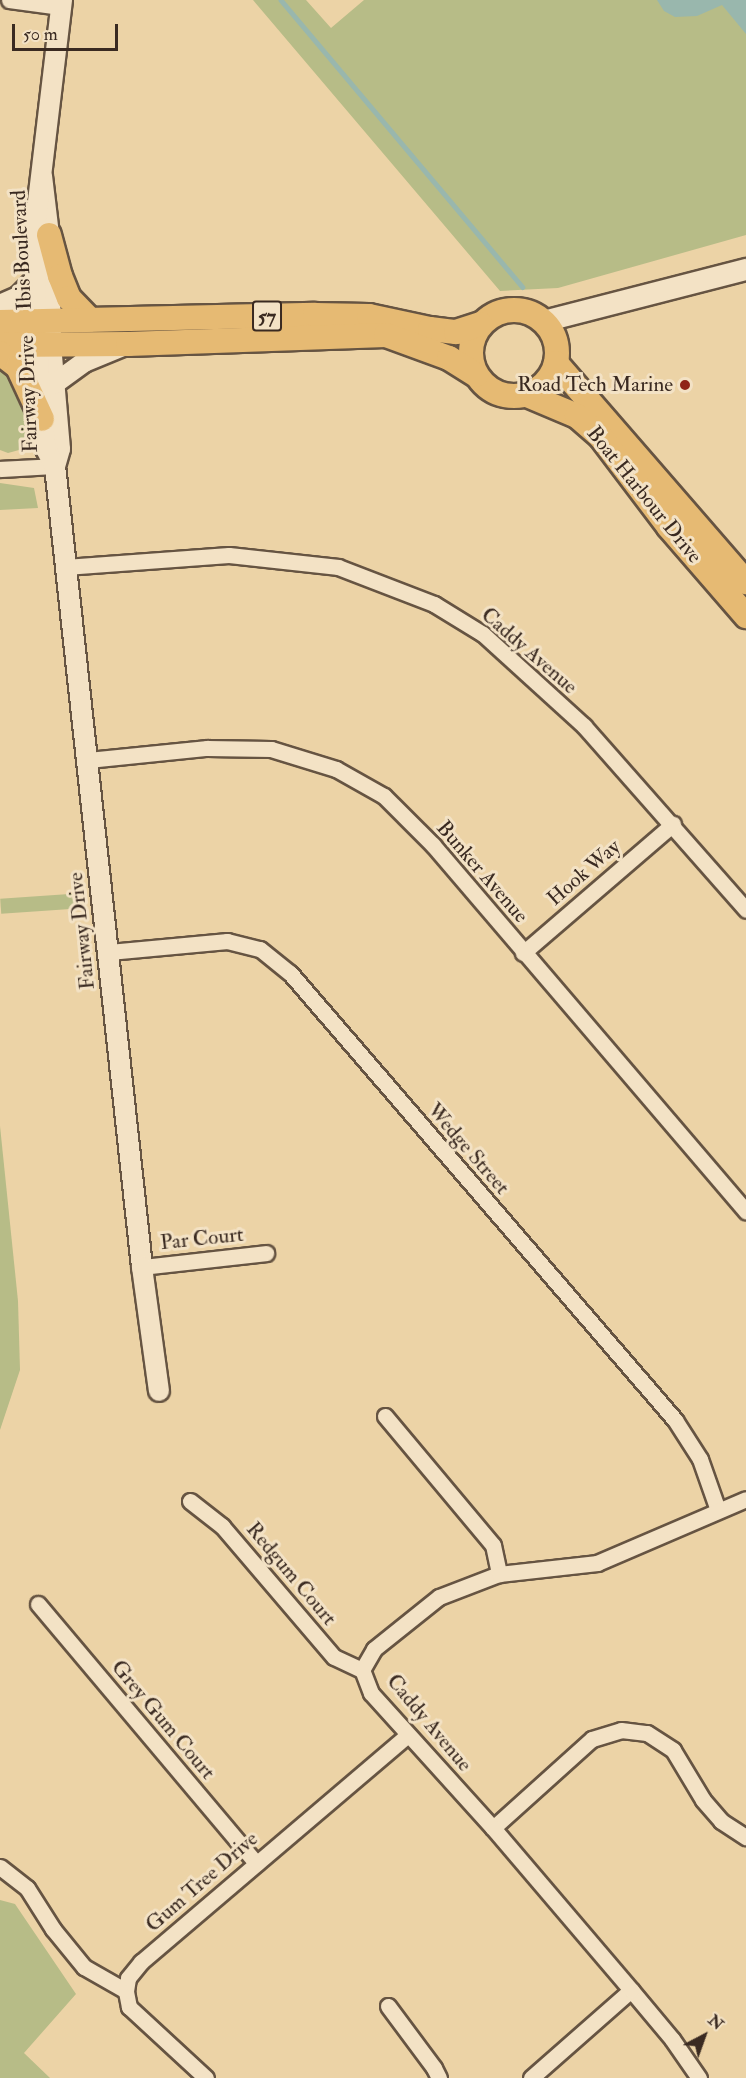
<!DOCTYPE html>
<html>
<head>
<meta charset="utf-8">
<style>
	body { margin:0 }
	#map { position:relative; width:746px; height:2078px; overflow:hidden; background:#ecd3a6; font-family:"IM FELL Double Pica",serif }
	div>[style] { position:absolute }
	.green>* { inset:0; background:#b7bc87; transform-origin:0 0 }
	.water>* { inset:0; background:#99b7ad }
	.stream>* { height:4.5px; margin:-2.25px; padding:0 2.25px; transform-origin:2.25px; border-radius:2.25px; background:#99b7ad }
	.roads { filter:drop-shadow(2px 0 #665442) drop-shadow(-2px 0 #665442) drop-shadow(0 2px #665442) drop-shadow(0 -2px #665442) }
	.minor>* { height:15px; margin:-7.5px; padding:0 7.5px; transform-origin:7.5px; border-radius:7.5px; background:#f3e2c5 }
	.tertiary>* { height:20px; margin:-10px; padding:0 10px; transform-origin:10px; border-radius:10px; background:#f3e2c5 }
	.secondary>* { height:21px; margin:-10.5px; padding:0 10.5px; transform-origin:10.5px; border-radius:10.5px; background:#f3e2c5 }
	.primary>* { height:24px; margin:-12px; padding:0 12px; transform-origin:12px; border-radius:12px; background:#e6ba73 }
	.primary>.ring { margin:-12px; padding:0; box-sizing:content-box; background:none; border:24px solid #e6ba73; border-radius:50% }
	.dots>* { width:16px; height:16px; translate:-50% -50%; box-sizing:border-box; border:3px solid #f3e2c5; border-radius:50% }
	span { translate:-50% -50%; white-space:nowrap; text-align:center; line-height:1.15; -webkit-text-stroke:6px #f3e2c5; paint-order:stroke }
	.shield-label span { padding:2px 4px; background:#f3e2c5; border:2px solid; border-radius:4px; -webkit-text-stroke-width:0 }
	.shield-label { font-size:20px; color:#3a2a21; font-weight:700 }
	.street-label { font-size:21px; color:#3a2a21 }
	.poi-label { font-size:21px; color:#3a2a21 }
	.right { translate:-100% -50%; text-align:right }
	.north { position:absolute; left:674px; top:2006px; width:60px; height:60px; -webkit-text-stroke:4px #f3e2c5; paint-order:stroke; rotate:41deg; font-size:16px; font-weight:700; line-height:24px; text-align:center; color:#3a2a21 }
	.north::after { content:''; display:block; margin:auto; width:21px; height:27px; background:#3a2a21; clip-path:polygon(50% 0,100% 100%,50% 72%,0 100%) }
	.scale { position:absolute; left:12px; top:24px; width:106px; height:27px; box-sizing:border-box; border:3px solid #3a2a21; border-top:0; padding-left:8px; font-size:18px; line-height:21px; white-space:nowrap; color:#3a2a21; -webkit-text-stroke:4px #f3e2c5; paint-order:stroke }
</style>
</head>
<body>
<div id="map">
	<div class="green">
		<i style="clip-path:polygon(253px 0,306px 0,331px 28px,364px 0,746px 0,746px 235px,558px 288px,500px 291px)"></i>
		<i style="clip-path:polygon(0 362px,33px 414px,29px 441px,19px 450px,8px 453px,0 450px)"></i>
		<i style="clip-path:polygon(0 483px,34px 488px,38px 508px,0 510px)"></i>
		<i style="left:84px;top:893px;width:15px;height:84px;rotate:86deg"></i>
		<i style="clip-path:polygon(0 1126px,18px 1301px,20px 1370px,0 1430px)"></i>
		<i style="clip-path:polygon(0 1900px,15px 1904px,76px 1994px,24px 2053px,50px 2078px,0 2078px)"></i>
	</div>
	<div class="water">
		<i style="clip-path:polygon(657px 0,746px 0,746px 34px,722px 5px,697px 16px,675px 17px,664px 11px)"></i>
	</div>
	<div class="stream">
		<i style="left:281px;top:0;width:375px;rotate:49.9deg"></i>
	</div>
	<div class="roads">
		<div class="minor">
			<i style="left:9px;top:0;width:52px;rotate:7.7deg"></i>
			<i style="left:0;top:469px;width:55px;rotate:-3.1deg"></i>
			<i style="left:65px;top:567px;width:164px;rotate:-4.2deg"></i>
			<i style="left:229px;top:555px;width:110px;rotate:6.3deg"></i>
			<i style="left:338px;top:567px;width:103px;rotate:21.1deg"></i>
			<i style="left:434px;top:604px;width:57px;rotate:31.5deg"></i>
			<i style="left:483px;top:634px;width:137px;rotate:42.3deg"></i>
			<i style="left:584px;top:726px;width:245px;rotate:48.6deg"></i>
			<i style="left:88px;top:760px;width:120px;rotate:-5.8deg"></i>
			<i style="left:207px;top:748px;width:64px;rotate:0.9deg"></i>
			<i style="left:271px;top:749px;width:68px;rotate:17.1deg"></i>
			<i style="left:336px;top:769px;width:55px;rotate:29.4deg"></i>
			<i style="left:384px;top:796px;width:69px;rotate:45deg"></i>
			<i style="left:433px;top:845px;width:482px;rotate:49.5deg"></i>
			<i style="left:109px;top:952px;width:119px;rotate:-5.3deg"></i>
			<i style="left:227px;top:941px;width:34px;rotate:14deg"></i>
			<i style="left:260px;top:949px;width:38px;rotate:39deg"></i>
			<i style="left:290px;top:973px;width:590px;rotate:49.26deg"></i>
			<i style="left:675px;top:1420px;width:46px;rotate:57.3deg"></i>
			<i style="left:700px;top:1459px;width:54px;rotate:70.6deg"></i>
			<i style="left:523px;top:953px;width:198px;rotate:-40.7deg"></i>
			<i style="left:142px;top:1267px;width:125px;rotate:-6.4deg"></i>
			<i style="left:385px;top:1416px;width:168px;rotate:50.1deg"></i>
			<i style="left:493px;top:1545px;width:30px;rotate:78deg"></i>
			<i style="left:190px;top:1501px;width:41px;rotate:38deg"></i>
			<i style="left:222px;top:1526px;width:172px;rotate:49.5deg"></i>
			<i style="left:334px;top:1657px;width:31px;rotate:25deg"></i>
			<i style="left:38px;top:1604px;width:339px;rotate:49.9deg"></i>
			<i style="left:493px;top:1828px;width:133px;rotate:-42deg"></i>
			<i style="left:592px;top:1739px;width:30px;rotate:-17deg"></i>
			<i style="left:621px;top:1730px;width:26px;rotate:7deg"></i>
			<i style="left:647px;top:1733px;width:31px;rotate:33deg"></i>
			<i style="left:673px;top:1750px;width:58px;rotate:59deg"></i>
			<i style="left:703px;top:1800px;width:28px;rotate:49deg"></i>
			<i style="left:721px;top:1821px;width:30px;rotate:33deg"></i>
			<i style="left:0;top:1867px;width:34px;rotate:38deg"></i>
			<i style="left:27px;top:1888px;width:49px;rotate:57.6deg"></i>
			<i style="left:53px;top:1929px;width:49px;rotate:50.8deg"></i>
			<i style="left:84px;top:1967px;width:48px;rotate:29.7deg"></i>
			<i style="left:388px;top:2006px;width:77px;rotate:53.4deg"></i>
			<i style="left:434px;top:2068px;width:11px;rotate:63deg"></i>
			<i style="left:206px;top:2078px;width:105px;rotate:-137.3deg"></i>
			<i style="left:129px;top:2007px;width:16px;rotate:-101deg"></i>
			<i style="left:126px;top:1991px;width:13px;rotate:-81deg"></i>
			<i style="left:128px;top:1978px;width:21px;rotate:-51deg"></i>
			<i style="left:141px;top:1962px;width:350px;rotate:-40.4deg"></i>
			<i style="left:531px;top:2078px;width:133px;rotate:-41.3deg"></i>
			<i style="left:699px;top:2078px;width:47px;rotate:-124.7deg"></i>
			<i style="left:672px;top:2039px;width:64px;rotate:-129.9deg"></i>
			<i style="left:631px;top:1990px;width:213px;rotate:-130.4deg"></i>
			<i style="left:493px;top:1828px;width:182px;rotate:-132.1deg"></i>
			<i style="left:371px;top:1693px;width:25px;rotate:-111deg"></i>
			<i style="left:362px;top:1670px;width:24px;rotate:-60deg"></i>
			<i style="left:374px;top:1649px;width:83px;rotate:-38.7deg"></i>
			<i style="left:439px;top:1597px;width:64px;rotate:-21deg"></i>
			<i style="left:499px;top:1574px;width:99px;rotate:-6.4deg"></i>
			<i style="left:597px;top:1563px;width:162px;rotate:-23.2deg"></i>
		</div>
		<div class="tertiary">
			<i style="left:42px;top:176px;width:59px;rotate:83.2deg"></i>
			<i style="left:49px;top:235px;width:109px;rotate:88.9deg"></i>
			<i style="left:51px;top:344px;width:105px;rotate:85.1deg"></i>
			<i style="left:60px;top:449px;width:18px;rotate:106deg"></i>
			<i style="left:55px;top:466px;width:806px;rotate:83.8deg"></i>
			<i style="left:142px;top:1267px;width:125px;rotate:82.2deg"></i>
			<i style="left:0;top:305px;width:20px;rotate:-24deg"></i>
			<i style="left:18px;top:297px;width:24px;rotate:-45deg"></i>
			<i style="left:54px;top:384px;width:37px;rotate:-36deg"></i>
			<i style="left:84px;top:362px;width:42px;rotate:-22.3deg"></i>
			<i style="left:55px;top:466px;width:19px;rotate:-118deg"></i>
			<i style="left:46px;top:449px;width:30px;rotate:-98deg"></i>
			<i style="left:42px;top:419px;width:75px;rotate:-93.8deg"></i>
			<i style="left:37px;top:344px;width:109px;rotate:-91.6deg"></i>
			<i style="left:34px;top:235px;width:237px;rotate:-83.2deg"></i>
		</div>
		<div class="secondary">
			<i style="left:543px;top:321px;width:210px;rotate:-14.4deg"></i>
		</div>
		<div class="primary">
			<i style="left:49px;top:235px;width:42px;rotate:75deg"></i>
			<i style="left:60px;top:276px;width:24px;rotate:68deg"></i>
			<i style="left:69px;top:298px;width:30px;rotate:46deg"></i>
			<i class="ring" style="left:471px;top:310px;width:62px;height:62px"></i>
			<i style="left:0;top:322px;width:315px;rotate:-1.3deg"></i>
			<i style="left:315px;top:315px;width:54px;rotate:1.1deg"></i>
			<i style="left:369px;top:316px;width:62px;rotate:12deg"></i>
			<i style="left:430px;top:329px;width:26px;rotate:7deg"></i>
			<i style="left:456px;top:332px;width:26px;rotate:-18deg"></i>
			<i style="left:0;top:345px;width:128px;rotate:-0.4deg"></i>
			<i style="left:128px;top:344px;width:258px;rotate:-2deg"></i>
			<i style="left:386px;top:335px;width:67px;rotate:20.1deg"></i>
			<i style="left:449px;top:358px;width:32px;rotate:32deg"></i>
			<i style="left:0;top:353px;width:23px;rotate:38deg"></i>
			<i style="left:18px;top:367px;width:57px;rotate:65.2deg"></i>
			<i style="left:556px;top:363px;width:290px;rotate:49.1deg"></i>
			<i style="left:527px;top:395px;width:54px;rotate:22.8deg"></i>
			<i style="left:577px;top:416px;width:32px;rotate:41deg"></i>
			<i style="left:601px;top:437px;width:113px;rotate:52.9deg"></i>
			<i style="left:669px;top:527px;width:118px;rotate:49.1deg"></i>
		</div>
	</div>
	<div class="dots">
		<i style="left:685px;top:385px;background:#8f2418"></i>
	</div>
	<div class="shield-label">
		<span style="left:267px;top:316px">57</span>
	</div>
	<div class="street-label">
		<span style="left:22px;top:250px;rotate:-93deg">Ibis Boulevard</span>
		<span style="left:29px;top:394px;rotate:-92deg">Fairway Drive</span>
		<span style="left:644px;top:495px;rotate:51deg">Boat Harbour Drive</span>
		<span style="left:529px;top:651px;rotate:41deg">Caddy Avenue</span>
		<span style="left:482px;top:872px;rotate:49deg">Bunker Avenue</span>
		<span style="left:584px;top:873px;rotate:-41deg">Hook Way</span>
		<span style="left:82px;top:931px;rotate:-96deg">Fairway Drive</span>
		<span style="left:468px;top:1149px;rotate:49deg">Wedge Street</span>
		<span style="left:202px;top:1239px;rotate:-6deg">Par Court</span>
		<span style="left:291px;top:1574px;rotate:50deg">Redgum Court</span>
		<span style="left:163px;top:1720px;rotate:50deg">Grey Gum Court</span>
		<span style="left:429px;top:1723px;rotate:50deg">Caddy Avenue</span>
		<span style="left:202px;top:1882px;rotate:-41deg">Gum Tree Drive</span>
	</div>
	<div class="poi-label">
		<span class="right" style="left:673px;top:385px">Road Tech Marine</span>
	</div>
	<div class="north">N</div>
	<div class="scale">50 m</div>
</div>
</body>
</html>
